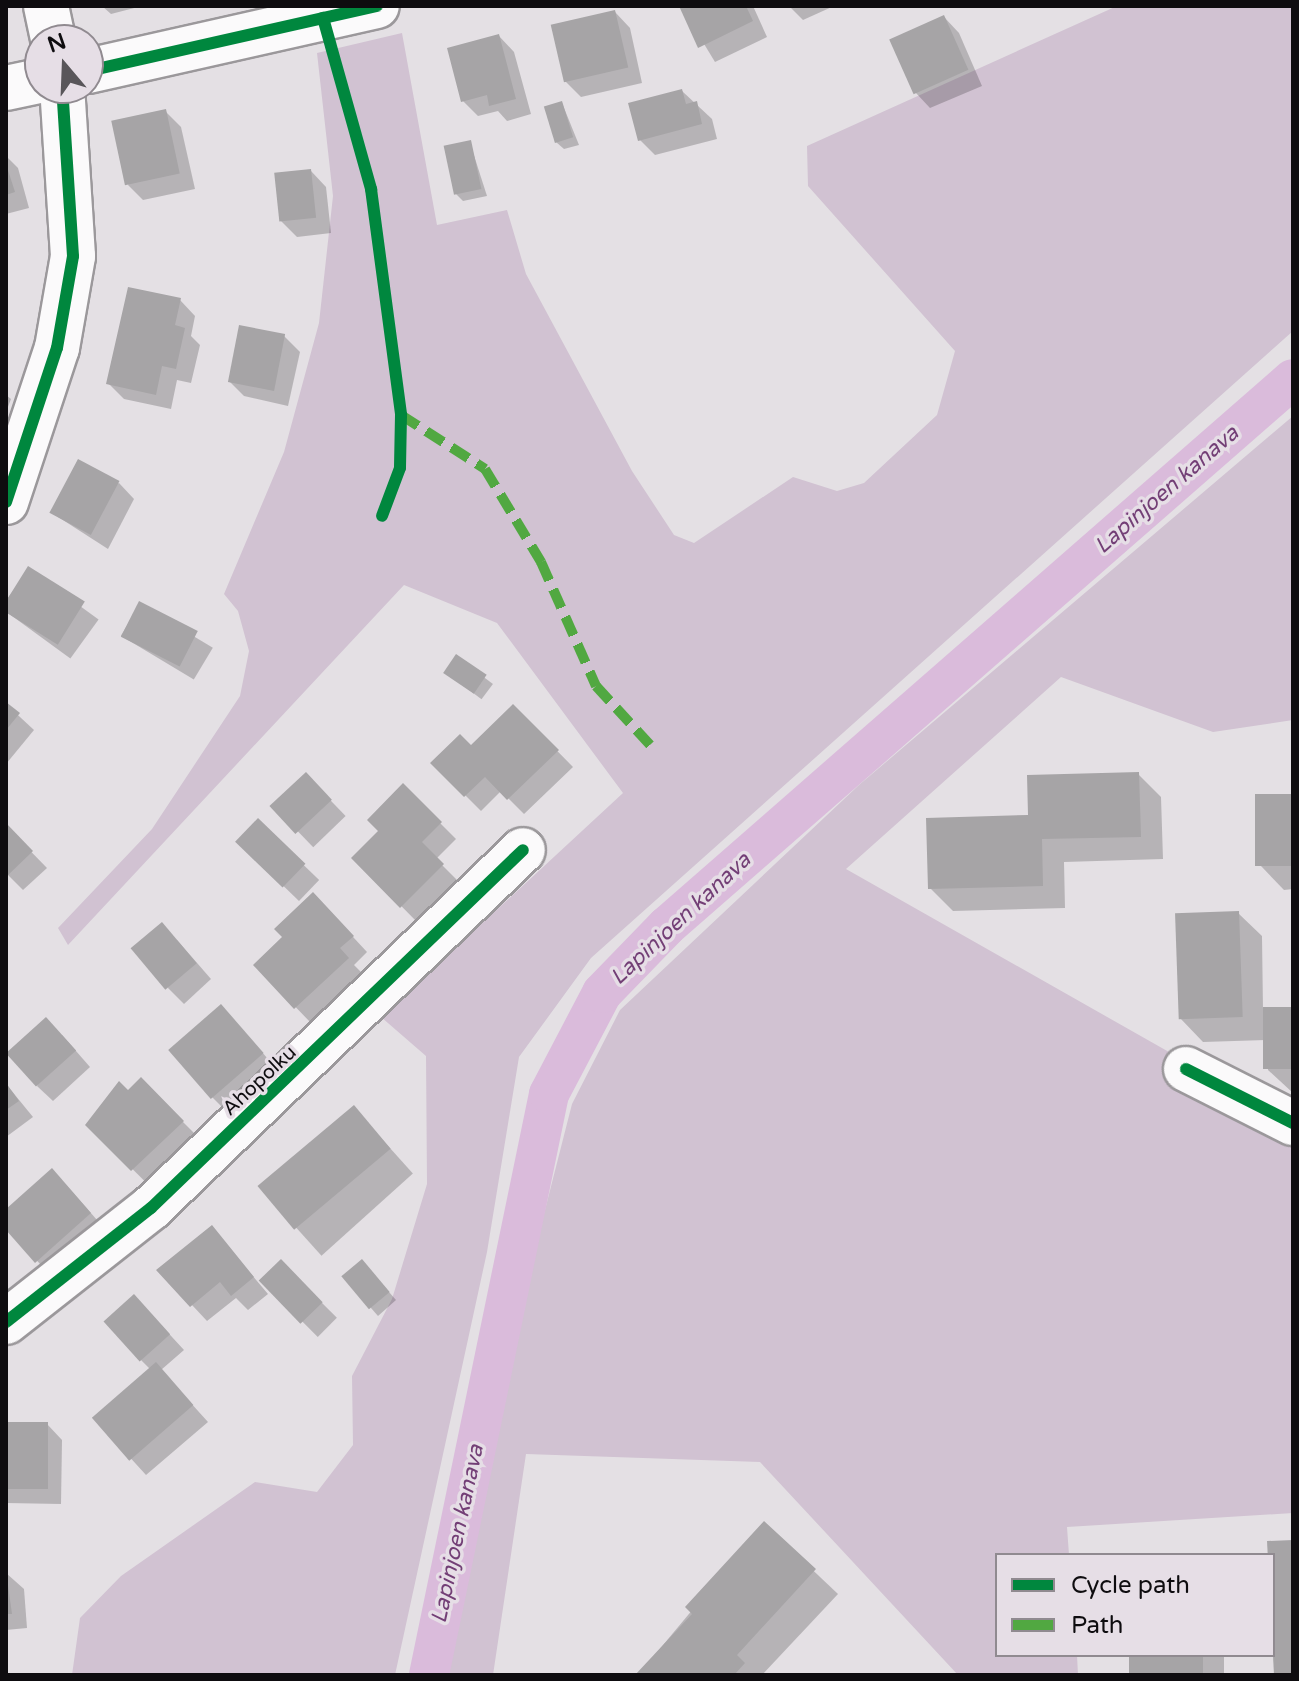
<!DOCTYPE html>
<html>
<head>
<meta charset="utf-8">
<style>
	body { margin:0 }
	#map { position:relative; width:1299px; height:1681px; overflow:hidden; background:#e4e0e4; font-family:"Varela Round",sans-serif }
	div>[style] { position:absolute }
	.green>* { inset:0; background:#d1c2d2 }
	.shadow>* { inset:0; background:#0003; transform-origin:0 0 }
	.canal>* { height:40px; margin:-20px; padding:0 20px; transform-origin:20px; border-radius:20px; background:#dabbdb }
	.building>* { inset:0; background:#a6a4a6; transform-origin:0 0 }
	.roads { filter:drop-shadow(2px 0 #9b989b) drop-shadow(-2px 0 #9b989b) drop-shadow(0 2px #9b989b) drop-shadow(0 -2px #9b989b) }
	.minor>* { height:44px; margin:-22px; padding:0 22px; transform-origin:22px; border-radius:22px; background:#fbfafb }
	.quiet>* { height:10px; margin-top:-5px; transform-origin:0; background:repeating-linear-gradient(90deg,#51a841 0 20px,transparent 0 30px) }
	.cycleway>* { height:12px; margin:-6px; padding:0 6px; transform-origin:6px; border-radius:6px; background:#00873e }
	span { translate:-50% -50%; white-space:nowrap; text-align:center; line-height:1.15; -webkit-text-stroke:7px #e6dee6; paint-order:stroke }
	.street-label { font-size:20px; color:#0e0c0f }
	.water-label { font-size:22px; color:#733f76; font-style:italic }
	.frame { position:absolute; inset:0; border:8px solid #0e0c0f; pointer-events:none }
	.legend { position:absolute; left:995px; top:1553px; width:280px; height:104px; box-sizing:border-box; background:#e6dee6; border:2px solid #908a90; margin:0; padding:10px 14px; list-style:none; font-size:24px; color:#0e0c0f }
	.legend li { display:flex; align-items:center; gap:16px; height:40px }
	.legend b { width:40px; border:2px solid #908a90 }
	.north { position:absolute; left:24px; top:24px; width:80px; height:80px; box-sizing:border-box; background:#e6dee6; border:2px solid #908a90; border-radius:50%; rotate:341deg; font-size:22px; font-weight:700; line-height:32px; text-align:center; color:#0e0c0f }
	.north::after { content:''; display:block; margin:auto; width:28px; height:36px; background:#59565a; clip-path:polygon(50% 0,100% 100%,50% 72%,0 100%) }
</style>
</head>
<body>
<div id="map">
	<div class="green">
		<i style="clip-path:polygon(1117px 6px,1293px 6px,1293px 331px,591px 958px,519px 1057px,487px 1252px,395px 1675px,72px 1675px,80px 1618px,121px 1576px,255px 1482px,317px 1492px,353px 1445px,352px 1376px,392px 1299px,427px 1184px,426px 1056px,381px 1017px,623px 793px,497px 623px,404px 585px,68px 945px,58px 928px,152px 829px,240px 696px,249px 651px,238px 611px,224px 594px,284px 452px,319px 323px,333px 196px,317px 53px,402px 33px,437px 225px,507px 210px,526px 274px,632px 471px,674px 535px,694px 543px,793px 477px,837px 491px,864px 483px,937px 415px,955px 351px,808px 186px,807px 146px)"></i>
		<i style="clip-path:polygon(1293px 416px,1293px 720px,1213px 732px,1061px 677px,846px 869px,1229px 1086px,1293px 1135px,1293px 1513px,1067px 1527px,1069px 1555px,997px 1555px,997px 1655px,1077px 1655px,1078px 1675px,958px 1675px,760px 1462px,526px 1454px,493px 1675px,445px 1675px,521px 1304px,572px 1104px,620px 1010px,859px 785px)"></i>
	</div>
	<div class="shadow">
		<i style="clip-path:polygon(102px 6px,142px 6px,111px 14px)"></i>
		<i style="clip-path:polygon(681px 6px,753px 6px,767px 37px,715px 62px)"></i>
		<i style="clip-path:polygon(789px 6px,834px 6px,803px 20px)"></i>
		<i style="clip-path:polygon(615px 12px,630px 28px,642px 83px,581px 97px,565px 81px)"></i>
		<i style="clip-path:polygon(944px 17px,959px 33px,982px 86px,930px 108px,915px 92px)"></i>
		<i style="clip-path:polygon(499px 36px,514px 52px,531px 114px,507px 121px,498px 111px,478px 116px,463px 101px)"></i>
		<i style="clip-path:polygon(682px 91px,712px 119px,717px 139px,655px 155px,639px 139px)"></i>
		<i style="clip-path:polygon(562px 103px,579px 145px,564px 149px,556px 142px)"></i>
		<i style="clip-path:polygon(165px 111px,181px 127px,195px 189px,143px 200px,128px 185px)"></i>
		<i style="clip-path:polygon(470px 143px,487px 196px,463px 201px,456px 194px)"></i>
		<i style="clip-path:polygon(6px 156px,18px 168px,29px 208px,6px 214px)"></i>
		<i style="clip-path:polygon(311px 171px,326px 187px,331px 233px,297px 237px,281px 221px)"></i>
		<i style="clip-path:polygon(180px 300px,195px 316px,191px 336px,200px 345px,191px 383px,177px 380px,171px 409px,124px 399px,108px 383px)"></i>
		<i style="clip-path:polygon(284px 336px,300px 352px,288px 406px,244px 396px,229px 381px)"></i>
		<i style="clip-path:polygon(6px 395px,11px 399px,6px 412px)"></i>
		<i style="clip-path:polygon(119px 483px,134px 499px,108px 549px,52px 513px)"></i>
		<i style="left:29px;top:569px;width:86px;height:48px;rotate:36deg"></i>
		<i style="left:140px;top:604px;width:85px;height:37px;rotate:31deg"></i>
		<i style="left:457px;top:657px;width:45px;height:19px;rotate:37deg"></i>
		<i style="clip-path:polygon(6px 704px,34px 730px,6px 764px)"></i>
		<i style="clip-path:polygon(513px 706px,573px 767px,524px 814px,501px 791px,481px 811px,433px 763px,471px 748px)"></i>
		<i style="clip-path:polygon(1138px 774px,1161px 797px,1163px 859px,1064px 862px,1065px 908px,953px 911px,930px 888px,1030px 817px)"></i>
		<i style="left:306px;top:775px;width:57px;height:45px;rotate:46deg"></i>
		<i style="clip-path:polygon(403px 786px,456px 839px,436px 859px,458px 881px,417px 922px,354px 858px,381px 831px)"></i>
		<i style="clip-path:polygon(1293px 796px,1293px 889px,1284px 890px,1261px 866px)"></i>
		<i style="left:258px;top:821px;width:85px;height:29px;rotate:44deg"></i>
		<i style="clip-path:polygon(6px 826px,47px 868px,23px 890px,6px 873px)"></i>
		<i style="clip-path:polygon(328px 910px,367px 952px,354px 965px,363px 974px,311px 1023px,255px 965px)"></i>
		<i style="clip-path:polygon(1238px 913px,1262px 936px,1263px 1010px,1293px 1009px,1293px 1093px,1268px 1070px,1266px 1040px,1203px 1042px,1180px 1018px)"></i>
		<i style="clip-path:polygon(177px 940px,211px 979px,184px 1004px,168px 988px)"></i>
		<i style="clip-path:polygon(221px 1006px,277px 1069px,227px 1112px,211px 1096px)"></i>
		<i style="clip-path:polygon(62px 1035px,90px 1067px,53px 1101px,37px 1086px)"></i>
		<i style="left:141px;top:1080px;width:81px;height:69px;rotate:45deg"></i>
		<i style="clip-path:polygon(6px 1084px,33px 1117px,6px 1137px)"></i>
		<i style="left:354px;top:1108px;width:88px;height:123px;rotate:48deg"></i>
		<i style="clip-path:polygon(67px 1186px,105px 1229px,52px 1277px,6px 1227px,6px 1212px)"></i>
		<i style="clip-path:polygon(212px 1228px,268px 1294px,248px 1310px,236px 1298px,207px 1321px,192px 1305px)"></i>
		<i style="left:281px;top:1262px;width:79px;height:27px;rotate:45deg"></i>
		<i style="clip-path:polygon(369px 1269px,396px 1300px,378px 1316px,371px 1308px)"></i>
		<i style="clip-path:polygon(149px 1312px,184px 1350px,161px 1370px,208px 1422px,146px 1475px,94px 1418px,151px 1370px,141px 1360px)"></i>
		<i style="clip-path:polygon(6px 1424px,47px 1424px,62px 1440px,61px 1504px,6px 1503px)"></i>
		<i style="clip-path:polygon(764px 1524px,838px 1594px,762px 1675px,638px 1675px)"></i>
		<i style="clip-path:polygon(6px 1573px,24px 1589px,27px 1628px,6px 1630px)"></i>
		<i style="left:1131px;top:1655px;width:93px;height:20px"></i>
	</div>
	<div class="canal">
		<i style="left:429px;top:1675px;width:593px;rotate:-78.33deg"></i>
		<i style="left:549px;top:1094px;width:114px;rotate:-62.3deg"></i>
		<i style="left:602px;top:993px;width:93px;rotate:-45.9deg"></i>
		<i style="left:667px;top:926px;width:831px;rotate:-41.15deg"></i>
	</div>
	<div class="building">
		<i style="clip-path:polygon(679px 6px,746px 6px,753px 21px,698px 48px)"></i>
		<i style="left:615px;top:10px;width:59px;height:66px;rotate:77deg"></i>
		<i style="left:944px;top:15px;width:60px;height:60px;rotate:66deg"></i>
		<i style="clip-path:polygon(499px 34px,516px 99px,489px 106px,487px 95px,461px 102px,447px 48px)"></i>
		<i style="clip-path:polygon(682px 89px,686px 104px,697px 101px,702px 124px,638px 141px,628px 103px)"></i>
		<i style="left:562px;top:101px;width:38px;height:19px;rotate:73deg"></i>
		<i style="left:166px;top:109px;width:66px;height:56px;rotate:78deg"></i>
		<i style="left:471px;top:140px;width:50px;height:28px;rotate:78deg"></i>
		<i style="clip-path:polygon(6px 164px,15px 192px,6px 195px)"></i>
		<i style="left:311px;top:169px;width:49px;height:37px;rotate:84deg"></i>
		<i style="clip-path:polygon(128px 287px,181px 298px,175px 325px,185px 328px,176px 369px,162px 366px,156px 395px,106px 384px)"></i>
		<i style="left:239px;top:325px;width:47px;height:58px;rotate:11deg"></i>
		<i style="left:78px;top:459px;width:47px;height:61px;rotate:28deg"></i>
		<i style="left:28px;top:566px;width:67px;height:51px;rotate:32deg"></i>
		<i style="left:139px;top:601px;width:66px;height:40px;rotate:27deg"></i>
		<i style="left:456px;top:654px;width:37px;height:23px;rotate:34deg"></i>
		<i style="clip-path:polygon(6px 702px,20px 713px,6px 730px)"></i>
		<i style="clip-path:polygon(513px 704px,559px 750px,507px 800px,485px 777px,464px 797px,430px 763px,460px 734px,471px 745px)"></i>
		<i style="left:306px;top:772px;width:38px;height:50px;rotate:47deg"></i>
		<i style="clip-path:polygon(1139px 772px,1141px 837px,1042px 839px,1043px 886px,928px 889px,926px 818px,1028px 815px,1027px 775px)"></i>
		<i style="clip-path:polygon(403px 783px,442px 822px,422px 842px,444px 864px,400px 908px,351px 858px,378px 831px,367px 820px)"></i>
		<i style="left:1293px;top:794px;width:72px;height:38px;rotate:90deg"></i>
		<i style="left:258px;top:818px;width:66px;height:33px;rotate:44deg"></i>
		<i style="clip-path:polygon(6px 823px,33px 851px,6px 877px)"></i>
		<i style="clip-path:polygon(313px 892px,354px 936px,340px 948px,349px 958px,294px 1009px,253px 965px,282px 937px,274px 929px)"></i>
		<i style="left:1239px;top:911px;width:106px;height:64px;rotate:88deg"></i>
		<i style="left:162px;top:922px;width:54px;height:41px;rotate:50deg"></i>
		<i style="left:221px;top:1004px;width:65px;height:70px;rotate:49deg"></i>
		<i style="left:1293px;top:1007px;width:62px;height:30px;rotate:90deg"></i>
		<i style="left:46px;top:1017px;width:45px;height:54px;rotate:48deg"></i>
		<i style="clip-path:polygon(141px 1077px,184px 1121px,131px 1171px,85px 1125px,119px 1081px,128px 1090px)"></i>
		<i style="clip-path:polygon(6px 1083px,19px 1101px,6px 1110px)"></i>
		<i style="left:354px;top:1105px;width:57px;height:126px;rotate:50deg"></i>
		<i style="clip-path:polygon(52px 1168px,91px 1213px,35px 1263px,6px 1230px,6px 1209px)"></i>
		<i style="clip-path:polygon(212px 1225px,254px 1277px,231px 1296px,220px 1282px,190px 1307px,156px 1270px)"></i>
		<i style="left:281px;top:1259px;width:60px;height:31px;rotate:46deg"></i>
		<i style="left:362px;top:1259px;width:43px;height:27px;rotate:50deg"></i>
		<i style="left:134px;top:1294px;width:54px;height:41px;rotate:48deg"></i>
		<i style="left:156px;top:1362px;width:57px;height:85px;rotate:49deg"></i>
		<i style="left:6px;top:1422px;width:42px;height:67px"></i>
		<i style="clip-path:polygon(764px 1521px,816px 1569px,737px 1655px,745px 1663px,734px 1675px,635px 1675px,692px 1614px,685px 1607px)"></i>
		<i style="clip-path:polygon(1293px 1540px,1293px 1675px,1274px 1675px,1267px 1541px)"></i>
		<i style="clip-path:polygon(6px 1571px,12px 1614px,6px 1614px)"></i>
		<i style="left:1129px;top:1655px;width:74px;height:20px"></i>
	</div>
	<div class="roads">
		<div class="minor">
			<i style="left:46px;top:6px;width:35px;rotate:78deg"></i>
			<i style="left:88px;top:71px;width:296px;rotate:-12.7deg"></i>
			<i style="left:6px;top:88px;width:35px;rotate:-12deg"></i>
			<i style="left:6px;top:502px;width:162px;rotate:-71.7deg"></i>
			<i style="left:57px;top:348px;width:93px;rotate:-80.1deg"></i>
			<i style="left:73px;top:256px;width:168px;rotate:-93.7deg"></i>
			<i style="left:1186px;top:1069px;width:120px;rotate:26.8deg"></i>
			<i style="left:6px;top:1322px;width:184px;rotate:-38.2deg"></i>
			<i style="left:151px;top:1208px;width:516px;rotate:-43.9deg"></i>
		</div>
	</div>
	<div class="quiet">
		<i style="left:401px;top:415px;width:100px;rotate:32.7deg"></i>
		<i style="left:485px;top:469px;width:109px;rotate:58.9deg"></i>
		<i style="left:541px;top:562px;width:136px;rotate:66.1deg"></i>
		<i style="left:596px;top:686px;width:80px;rotate:47.5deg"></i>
	</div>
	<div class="cycleway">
		<i style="left:323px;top:18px;width:178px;rotate:74.3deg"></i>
		<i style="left:371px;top:189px;width:228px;rotate:82.4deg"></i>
		<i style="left:401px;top:415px;width:53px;rotate:91.1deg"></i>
		<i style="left:400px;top:468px;width:51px;rotate:110.6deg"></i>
		<i style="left:88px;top:71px;width:296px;rotate:-12.7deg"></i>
		<i style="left:6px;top:502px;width:162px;rotate:-71.7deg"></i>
		<i style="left:57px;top:348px;width:93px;rotate:-80.1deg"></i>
		<i style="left:73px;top:256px;width:168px;rotate:-93.7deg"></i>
		<i style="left:1186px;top:1069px;width:120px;rotate:26.8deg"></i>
		<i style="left:6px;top:1322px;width:184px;rotate:-38.2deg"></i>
		<i style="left:151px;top:1208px;width:516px;rotate:-43.9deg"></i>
	</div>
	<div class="street-label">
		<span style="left:260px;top:1081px;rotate:-43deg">Ahopolku</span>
	</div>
	<div class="water-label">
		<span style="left:1167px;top:490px;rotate:-41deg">Lapinjoen kanava</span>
		<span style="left:681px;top:919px;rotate:-43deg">Lapinjoen kanava</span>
		<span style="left:458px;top:1534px;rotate:-78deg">Lapinjoen kanava</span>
	</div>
	<div class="frame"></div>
	<ul class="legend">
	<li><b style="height:10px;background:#00873e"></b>Cycle path</li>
	<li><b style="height:10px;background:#51a841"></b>Path</li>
	</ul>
	<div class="north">N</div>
</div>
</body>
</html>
